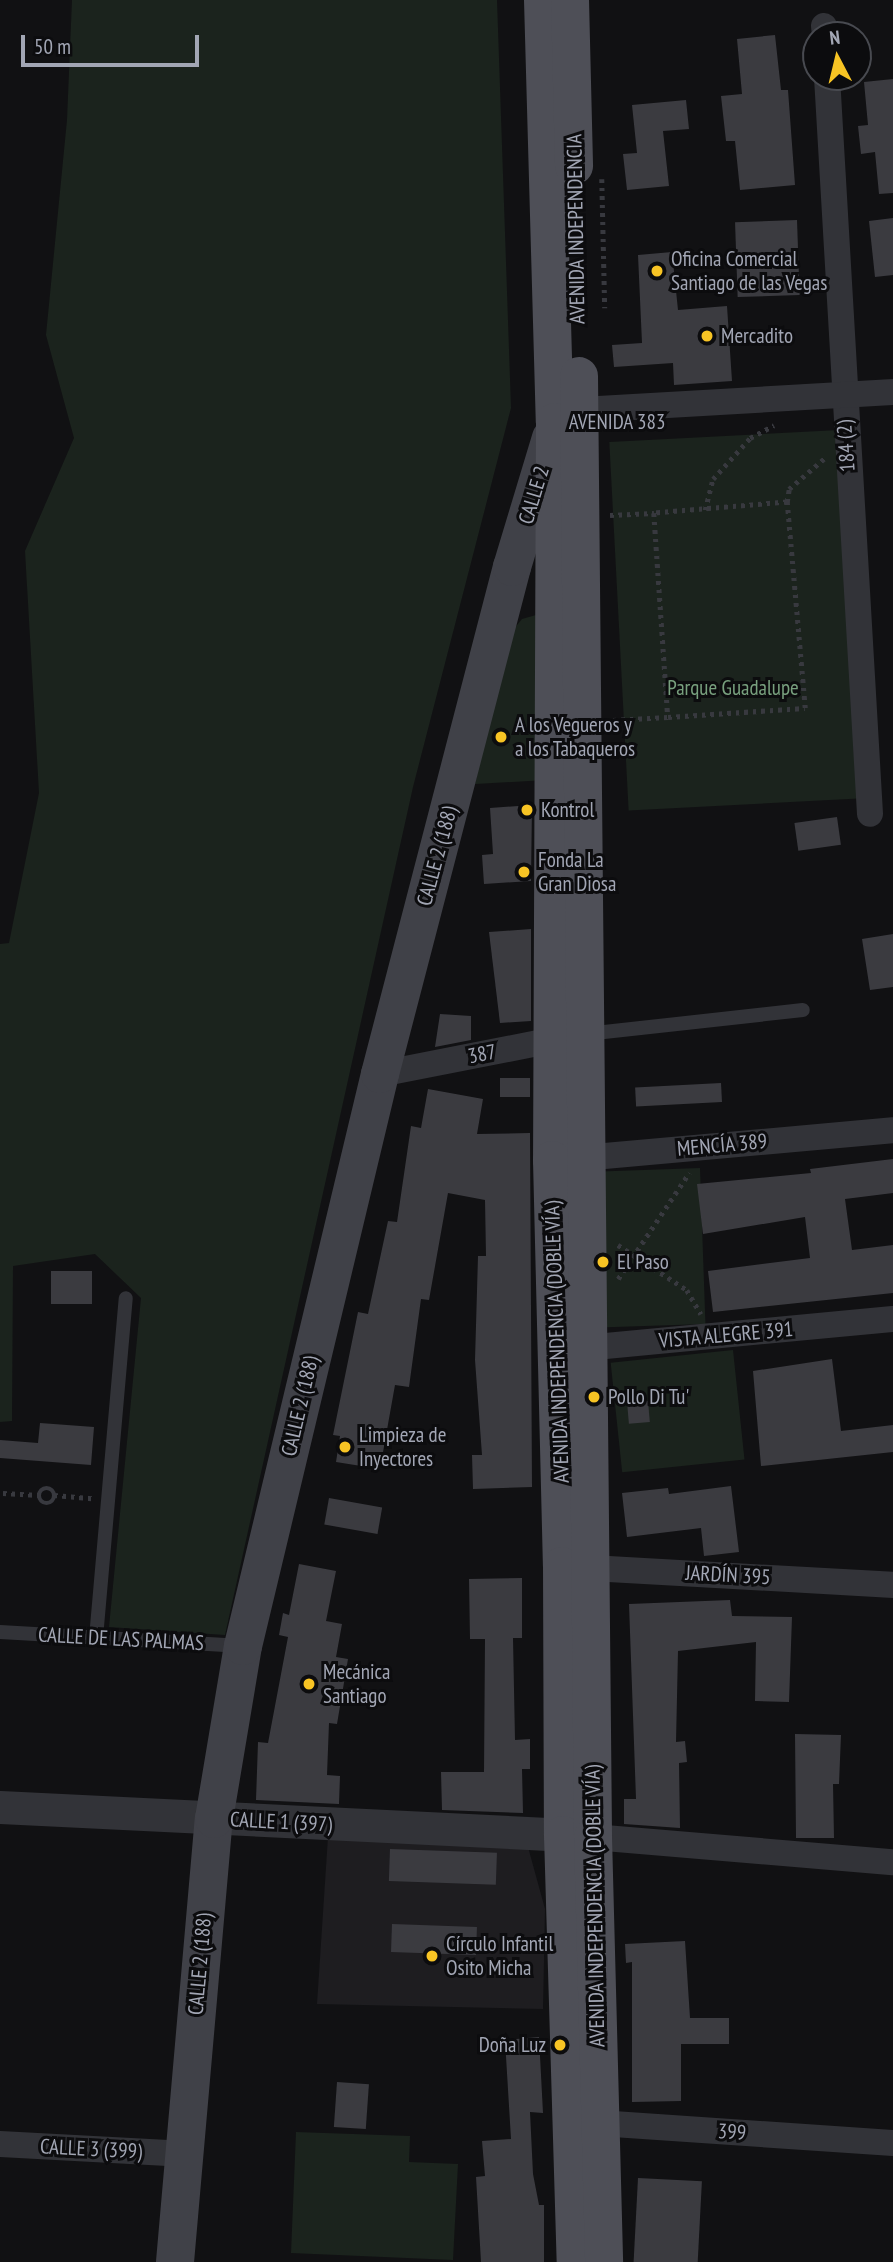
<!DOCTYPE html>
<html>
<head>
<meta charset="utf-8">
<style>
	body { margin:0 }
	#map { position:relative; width:893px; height:2262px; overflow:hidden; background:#111113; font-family:"PT Sans Narrow",sans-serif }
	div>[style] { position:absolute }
	.built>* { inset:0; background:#1e1d20 }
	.green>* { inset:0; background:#1b231d; transform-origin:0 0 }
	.building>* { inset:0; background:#3b3b40; transform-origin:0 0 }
	.path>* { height:4.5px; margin-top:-2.25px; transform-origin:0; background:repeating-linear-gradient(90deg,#38393f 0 3.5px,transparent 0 8.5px) }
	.path>.ring { margin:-2.25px; padding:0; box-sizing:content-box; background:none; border:4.5px solid #38393f; border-radius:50% }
	.service>* { height:14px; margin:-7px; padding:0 7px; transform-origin:7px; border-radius:7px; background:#323338 }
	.minor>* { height:26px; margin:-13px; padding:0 13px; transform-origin:13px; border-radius:13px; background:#323338 }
	.tertiary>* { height:33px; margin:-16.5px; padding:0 16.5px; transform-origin:16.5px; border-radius:16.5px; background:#323338 }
	.secondary>* { height:38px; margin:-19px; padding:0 19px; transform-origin:19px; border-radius:19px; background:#404148 }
	.primary>* { height:38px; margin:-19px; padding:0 19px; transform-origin:19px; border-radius:19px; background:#4e4f57 }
	.dots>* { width:19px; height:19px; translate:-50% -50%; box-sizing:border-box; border:4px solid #0c0c0e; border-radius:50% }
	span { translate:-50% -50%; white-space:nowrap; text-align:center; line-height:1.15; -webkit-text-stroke:6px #0c0c0e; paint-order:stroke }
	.street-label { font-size:21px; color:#a2a6b4 }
	.poi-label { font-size:21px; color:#a2a6b4 }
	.left { translate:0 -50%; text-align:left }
	.right { translate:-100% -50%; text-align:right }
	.park-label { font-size:21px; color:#78a07e }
	.north { position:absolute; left:802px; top:21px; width:70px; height:70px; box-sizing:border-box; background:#0c0c0e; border:2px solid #484a50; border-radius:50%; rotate:353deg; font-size:19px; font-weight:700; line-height:28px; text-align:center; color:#a2a6b4 }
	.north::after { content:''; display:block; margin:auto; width:24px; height:32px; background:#f8c424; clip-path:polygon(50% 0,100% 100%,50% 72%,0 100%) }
	.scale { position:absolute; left:21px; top:35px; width:178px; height:32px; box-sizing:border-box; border:4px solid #a2a6b4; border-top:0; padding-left:9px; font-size:21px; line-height:24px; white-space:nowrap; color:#a2a6b4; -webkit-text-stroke:5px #0c0c0e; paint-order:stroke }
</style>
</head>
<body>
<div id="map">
	<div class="built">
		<i style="clip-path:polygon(328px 1837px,528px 1847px,545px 1909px,543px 2009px,317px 2004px)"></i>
	</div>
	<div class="green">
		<i style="clip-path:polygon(72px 0,497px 0,511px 408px,413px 787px,225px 1635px,109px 1627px,141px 1298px,95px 1254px,13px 1266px,12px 1421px,0 1422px,0 944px,9px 943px,39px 793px,25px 551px,74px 438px,46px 335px,67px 120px)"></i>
		<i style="left:839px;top:430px;width:369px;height:230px;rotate:87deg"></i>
		<i style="clip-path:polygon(536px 615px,546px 780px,475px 784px,508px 636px,522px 619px)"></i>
		<i style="left:700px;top:1168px;width:156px;height:106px;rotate:88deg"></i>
		<i style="left:733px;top:1350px;width:110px;height:123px;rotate:84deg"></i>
		<i style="clip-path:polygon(296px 2132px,410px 2136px,409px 2162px,458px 2164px,453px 2260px,291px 2253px)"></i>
	</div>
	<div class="building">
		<i style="clip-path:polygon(775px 35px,781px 90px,788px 90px,795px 185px,740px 190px,735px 141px,726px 141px,721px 96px,742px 94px,737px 39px)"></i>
		<i style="clip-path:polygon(893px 79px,893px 193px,879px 194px,875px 152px,861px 154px,858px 126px,868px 125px,864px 82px)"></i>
		<i style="clip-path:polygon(686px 100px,689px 129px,663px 131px,669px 186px,627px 190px,623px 154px,637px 153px,632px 105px)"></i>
		<i style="clip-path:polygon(893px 218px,893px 275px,875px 277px,869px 221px)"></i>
		<i style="left:797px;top:220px;width:75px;height:62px;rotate:88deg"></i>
		<i style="clip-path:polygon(672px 252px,678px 310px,727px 306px,732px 381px,674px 385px,673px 363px,614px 367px,612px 345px,642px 343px,638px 255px)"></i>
		<i style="clip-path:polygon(532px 805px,531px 881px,484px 884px,482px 855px,493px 854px,490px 808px)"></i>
		<i style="left:837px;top:817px;width:28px;height:43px;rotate:82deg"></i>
		<i style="clip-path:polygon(531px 929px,531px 1021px,500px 1023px,489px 932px)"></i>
		<i style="clip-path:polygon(893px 934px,893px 987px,870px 990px,862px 939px)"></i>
		<i style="clip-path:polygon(440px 1014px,471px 1016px,471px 1040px,435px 1047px)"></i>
		<i style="left:530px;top:1078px;width:19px;height:30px;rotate:90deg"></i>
		<i style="left:721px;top:1083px;width:19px;height:86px;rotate:87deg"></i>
		<i style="clip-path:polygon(428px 1089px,483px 1099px,477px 1134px,530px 1133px,532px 1487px,473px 1489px,472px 1455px,482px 1455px,475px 1360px,478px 1256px,486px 1256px,485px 1200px,448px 1193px,429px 1300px,421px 1299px,409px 1387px,395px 1385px,380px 1469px,336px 1462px,340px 1436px,333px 1435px,358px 1312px,368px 1314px,388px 1221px,397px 1222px,411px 1126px,421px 1128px)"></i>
		<i style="clip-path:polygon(893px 1159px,893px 1193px,845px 1199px,852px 1250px,893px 1245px,893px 1293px,713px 1312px,708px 1271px,810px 1258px,805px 1217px,703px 1234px,697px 1184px,811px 1173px,810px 1169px)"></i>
		<i style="left:51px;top:1271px;width:41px;height:33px"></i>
		<i style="clip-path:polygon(832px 1359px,841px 1431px,893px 1425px,893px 1452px,761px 1466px,753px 1371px)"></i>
		<i style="left:648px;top:1401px;width:21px;height:21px;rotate:85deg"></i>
		<i style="clip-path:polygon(40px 1423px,94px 1427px,91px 1465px,0 1458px,0 1440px,38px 1443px)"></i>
		<i style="clip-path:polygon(731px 1486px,739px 1552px,704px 1556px,701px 1528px,627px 1537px,622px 1493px,668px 1488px,669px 1494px)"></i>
		<i style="left:329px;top:1498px;width:54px;height:27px;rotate:10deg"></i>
		<i style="clip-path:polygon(299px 1564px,336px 1571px,326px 1621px,342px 1624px,336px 1657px,348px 1659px,337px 1724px,329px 1723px,327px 1775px,340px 1776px,339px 1804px,256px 1800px,258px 1742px,268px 1743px,288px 1637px,279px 1635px,283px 1613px,289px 1615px)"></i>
		<i style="clip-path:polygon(522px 1578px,522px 1638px,513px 1638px,515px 1740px,530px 1739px,530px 1769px,522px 1769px,523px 1813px,442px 1810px,441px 1772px,484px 1772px,485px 1639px,470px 1639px,469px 1579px)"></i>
		<i style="clip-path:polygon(730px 1600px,732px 1616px,792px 1617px,789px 1702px,755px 1701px,756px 1642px,678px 1651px,676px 1742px,685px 1741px,687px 1762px,679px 1763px,680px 1828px,624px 1824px,624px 1799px,636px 1799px,629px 1604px)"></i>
		<i style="clip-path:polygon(795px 1734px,841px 1735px,839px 1784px,833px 1784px,834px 1838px,796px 1838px)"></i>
		<i style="left:390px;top:1849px;width:107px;height:32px;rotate:2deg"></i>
		<i style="left:392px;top:1924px;width:85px;height:28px;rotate:2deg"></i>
		<i style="clip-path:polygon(685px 1941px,690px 2018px,729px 2018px,729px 2044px,681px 2044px,681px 2101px,632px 2102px,632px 1962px,626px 1963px,625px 1944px)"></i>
		<i style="clip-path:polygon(539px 2037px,543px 2113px,530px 2112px,533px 2174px,539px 2205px,544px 2205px,544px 2262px,481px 2262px,476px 2177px,485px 2176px,482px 2141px,511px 2139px,505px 2040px)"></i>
		<i style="left:337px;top:2082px;width:32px;height:45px;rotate:4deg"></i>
		<i style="left:638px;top:2178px;width:64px;height:84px;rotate:3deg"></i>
	</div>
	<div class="path">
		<i style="left:602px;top:179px;width:129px;rotate:88.7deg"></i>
		<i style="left:787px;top:502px;width:133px;rotate:175.3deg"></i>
		<i style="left:654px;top:513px;width:204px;rotate:86.1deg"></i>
		<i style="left:668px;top:717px;width:137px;rotate:-3.8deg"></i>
		<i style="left:805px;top:708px;width:207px;rotate:-95deg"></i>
		<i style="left:787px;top:502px;width:13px;rotate:-81deg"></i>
		<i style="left:789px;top:489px;width:49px;rotate:-40.9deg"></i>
		<i style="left:705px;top:510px;width:32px;rotate:-76deg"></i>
		<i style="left:713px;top:479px;width:55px;rotate:-47.9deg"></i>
		<i style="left:750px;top:438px;width:27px;rotate:-28deg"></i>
		<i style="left:610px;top:515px;width:44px;rotate:-2.6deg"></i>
		<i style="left:613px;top:720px;width:55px;rotate:-3.1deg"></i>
		<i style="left:618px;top:1245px;width:82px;rotate:33.1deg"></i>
		<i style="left:687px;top:1290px;width:28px;rotate:60deg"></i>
		<i style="left:618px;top:1279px;width:128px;rotate:-56.2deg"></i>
		<i class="ring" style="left:39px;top:1488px;width:11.5px;height:11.5px"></i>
		<i style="left:3px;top:1493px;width:36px;rotate:3deg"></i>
		<i style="left:54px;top:1495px;width:38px;rotate:5deg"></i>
	</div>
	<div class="service">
		<i style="left:586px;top:1034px;width:218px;rotate:-6.3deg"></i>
		<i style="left:0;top:1632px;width:243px;rotate:3.3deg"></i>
		<i style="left:96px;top:1638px;width:341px;rotate:-85deg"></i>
	</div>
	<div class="minor">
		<i style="left:824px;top:26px;width:9px;rotate:84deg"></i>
		<i style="left:827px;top:77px;width:738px;rotate:86.66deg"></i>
		<i style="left:565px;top:418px;width:18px;rotate:-27deg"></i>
		<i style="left:581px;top:410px;width:313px;rotate:-3.3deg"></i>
		<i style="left:380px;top:1074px;width:193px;rotate:-11.1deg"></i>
		<i style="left:571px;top:1159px;width:323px;rotate:-5.1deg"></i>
		<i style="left:574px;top:1349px;width:320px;rotate:-5.4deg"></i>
		<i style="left:573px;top:1567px;width:321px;rotate:3.2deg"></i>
		<i style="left:593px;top:1837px;width:301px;rotate:4.8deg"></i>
		<i style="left:584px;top:2122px;width:310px;rotate:3.9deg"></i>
		<i style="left:0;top:2144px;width:182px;rotate:3.1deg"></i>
	</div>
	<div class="tertiary">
		<i style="left:0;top:1807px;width:589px;rotate:2.82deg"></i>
	</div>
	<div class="secondary">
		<i style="left:175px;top:2262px;width:445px;rotate:-85deg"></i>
		<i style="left:214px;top:1819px;width:175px;rotate:-80.5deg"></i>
		<i style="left:243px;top:1646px;width:588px;rotate:-76.53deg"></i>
		<i style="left:380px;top:1074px;width:524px;rotate:-75.41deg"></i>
		<i style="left:512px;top:567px;width:135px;rotate:-73.2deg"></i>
	</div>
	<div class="primary">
		<i style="left:543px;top:0;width:422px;rotate:88.4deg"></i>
		<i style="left:555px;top:422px;width:738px;rotate:90.23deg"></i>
		<i style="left:552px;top:1160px;width:406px;rotate:88.6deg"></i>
		<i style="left:562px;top:1566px;width:269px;rotate:89.8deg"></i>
		<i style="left:563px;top:1835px;width:427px;rotate:88.3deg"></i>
		<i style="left:570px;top:0;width:166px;rotate:88.6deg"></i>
		<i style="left:579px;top:376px;width:1461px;rotate:89.45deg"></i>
		<i style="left:593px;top:1837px;width:425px;rotate:88.5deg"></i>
	</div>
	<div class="dots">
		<i style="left:657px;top:271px;background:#f8c424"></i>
		<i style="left:707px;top:336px;background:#f8c424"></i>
		<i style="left:501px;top:737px;background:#f8c424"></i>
		<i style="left:527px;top:810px;background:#f8c424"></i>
		<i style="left:524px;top:872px;background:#f8c424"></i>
		<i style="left:603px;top:1262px;background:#f8c424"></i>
		<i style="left:594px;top:1397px;background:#f8c424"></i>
		<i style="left:345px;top:1447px;background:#f8c424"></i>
		<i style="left:309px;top:1684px;background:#f8c424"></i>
		<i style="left:432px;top:1956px;background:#f8c424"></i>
		<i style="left:560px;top:2045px;background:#f8c424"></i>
	</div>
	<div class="street-label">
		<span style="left:576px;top:229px;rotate:-91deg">AVENIDA INDEPENDENCIA</span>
		<span style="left:617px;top:422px">AVENIDA 383</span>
		<span style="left:846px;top:446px;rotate:-94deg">184 (2)</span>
		<span style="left:534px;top:495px;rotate:-73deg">CALLE 2</span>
		<span style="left:437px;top:856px;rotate:-75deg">CALLE 2 (188)</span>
		<span style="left:482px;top:1054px;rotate:-11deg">387</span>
		<span style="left:722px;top:1145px;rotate:-5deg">MENCÍA 389</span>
		<span style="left:726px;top:1335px;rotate:-5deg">VISTA ALEGRE 391</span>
		<span style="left:557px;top:1342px;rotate:-92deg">AVENIDA INDEPENDENCIA (DOBLE VÍA)</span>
		<span style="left:300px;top:1406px;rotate:-77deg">CALLE 2 (188)</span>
		<span style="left:728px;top:1575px;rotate:3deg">JARDÍN 395</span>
		<span style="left:121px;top:1639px;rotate:3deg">CALLE DE LAS PALMAS</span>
		<span style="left:281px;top:1822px;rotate:3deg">CALLE 1 (397)</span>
		<span style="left:595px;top:1906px;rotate:-91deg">AVENIDA INDEPENDENCIA (DOBLE VÍA)</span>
		<span style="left:200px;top:1964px;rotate:-85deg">CALLE 2 (188)</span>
		<span style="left:732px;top:2132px;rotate:4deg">399</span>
		<span style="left:91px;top:2149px;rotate:3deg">CALLE 3 (399)</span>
	</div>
	<div class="poi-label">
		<span class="left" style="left:671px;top:271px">Oficina Comercial<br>Santiago de las Vegas</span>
		<span class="left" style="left:721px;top:336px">Mercadito</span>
		<span class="left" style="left:515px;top:737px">A los Vegueros y<br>a los Tabaqueros</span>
		<span class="left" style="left:541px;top:810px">Kontrol</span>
		<span class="left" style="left:538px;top:872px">Fonda La<br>Gran Diosa</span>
		<span class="left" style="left:617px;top:1262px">El Paso</span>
		<span class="left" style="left:608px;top:1397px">Pollo Di Tu'</span>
		<span class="left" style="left:359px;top:1447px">Limpieza de<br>Inyectores</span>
		<span class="left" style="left:323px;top:1684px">Mecánica<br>Santiago</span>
		<span class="left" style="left:446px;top:1956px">Círculo Infantil<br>Osito Micha</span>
		<span class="right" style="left:546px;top:2045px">Doña Luz</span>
	</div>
	<div class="park-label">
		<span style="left:733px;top:688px">Parque Guadalupe</span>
	</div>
	<div class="north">N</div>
	<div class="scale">50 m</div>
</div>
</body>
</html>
